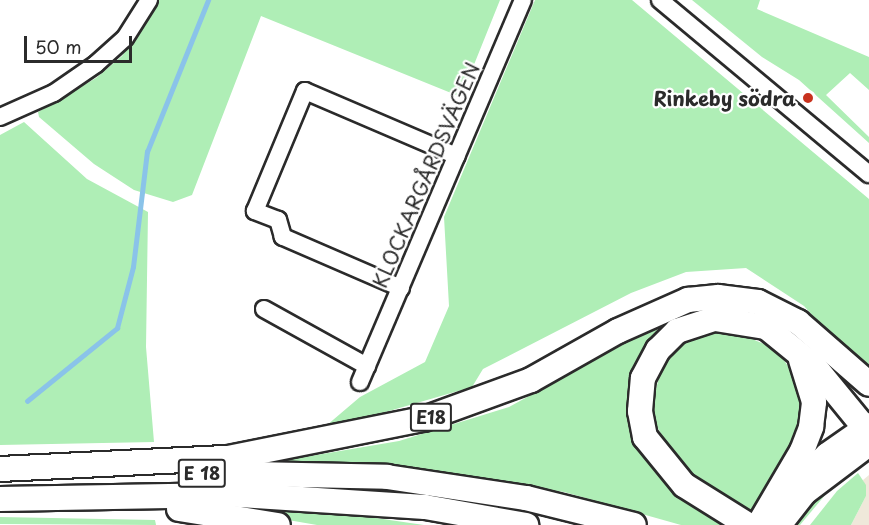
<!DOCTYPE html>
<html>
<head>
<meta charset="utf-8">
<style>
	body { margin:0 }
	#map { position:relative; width:869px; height:525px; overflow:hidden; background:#fff; font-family:"Playpen Sans",sans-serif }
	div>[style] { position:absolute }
	.built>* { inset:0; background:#efe8da }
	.green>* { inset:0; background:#afeeb6 }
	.stream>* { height:4.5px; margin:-2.25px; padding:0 2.25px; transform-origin:2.25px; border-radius:2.25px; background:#8ac3e9 }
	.roads { filter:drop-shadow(2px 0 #2b2b2b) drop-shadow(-2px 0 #2b2b2b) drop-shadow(0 2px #2b2b2b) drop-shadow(0 -2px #2b2b2b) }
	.minor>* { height:16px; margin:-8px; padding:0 8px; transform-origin:8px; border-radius:8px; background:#fff }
	.major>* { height:21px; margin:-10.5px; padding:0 10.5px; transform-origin:10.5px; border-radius:10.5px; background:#fff }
	.highway>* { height:24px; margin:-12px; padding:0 12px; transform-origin:12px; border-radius:12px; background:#fff }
	.dots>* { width:16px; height:16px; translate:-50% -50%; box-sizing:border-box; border:3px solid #fff; border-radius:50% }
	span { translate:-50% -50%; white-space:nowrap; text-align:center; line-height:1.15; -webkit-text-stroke:4.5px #fff; paint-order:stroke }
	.shield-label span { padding:2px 4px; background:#fff; border:2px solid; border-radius:4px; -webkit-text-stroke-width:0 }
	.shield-label { font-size:18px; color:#2b2b2b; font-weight:700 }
	.poi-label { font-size:20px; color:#2b2b2b; font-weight:700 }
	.right { translate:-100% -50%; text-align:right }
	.street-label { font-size:20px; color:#2b2b2b }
	.scale { position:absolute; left:24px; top:36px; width:108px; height:27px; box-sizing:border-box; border:3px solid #2b2b2b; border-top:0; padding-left:8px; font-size:18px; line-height:21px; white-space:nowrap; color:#2b2b2b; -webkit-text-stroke:4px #fff; paint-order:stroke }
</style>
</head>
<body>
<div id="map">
	<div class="built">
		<i style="clip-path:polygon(869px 475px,869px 525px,851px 525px,866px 496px,863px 480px)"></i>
	</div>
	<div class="green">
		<i style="clip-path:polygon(159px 0,500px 0,461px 97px,261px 16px,192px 195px,173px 202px,134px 190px,94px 164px,39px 117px,38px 112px,96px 78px,122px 56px)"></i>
		<i style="clip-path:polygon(535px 0,632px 0,869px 199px,869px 370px,850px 357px,804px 306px,746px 268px,686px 272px,631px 293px,483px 369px,472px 387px,320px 431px,360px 397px,425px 362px,449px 306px,444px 217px)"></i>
		<i style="clip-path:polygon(692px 0,760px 0,757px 9px,869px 57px,869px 90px,850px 73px,826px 95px,869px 137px,869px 143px,799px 80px,762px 57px)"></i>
		<i style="clip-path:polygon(24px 122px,87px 179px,148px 212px,146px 347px,154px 442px,0 445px,0 135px)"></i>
		<i style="clip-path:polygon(657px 326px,672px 327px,647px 347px,630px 391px,633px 431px,655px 472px,686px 503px,724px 525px,681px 525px,564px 492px,373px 464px,275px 462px,399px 441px,509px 407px)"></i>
		<i style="clip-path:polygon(712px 332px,745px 336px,776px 349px,800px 383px,802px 411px,795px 440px,749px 515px,683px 472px,655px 423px,653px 400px,662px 367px,684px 341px)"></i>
		<i style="clip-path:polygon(858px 473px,866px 485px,866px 496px,851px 525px,810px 525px,837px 491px)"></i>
		<i style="clip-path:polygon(829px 482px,831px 488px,800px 525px,789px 525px)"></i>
		<i style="clip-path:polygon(262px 508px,376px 518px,424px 525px,317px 525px,259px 515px)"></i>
		<i style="clip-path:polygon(0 517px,155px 520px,156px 525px,0 524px)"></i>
	</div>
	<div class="stream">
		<i style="left:27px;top:401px;width:116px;rotate:-39deg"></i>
		<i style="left:117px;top:328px;width:63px;rotate:-75.3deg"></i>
		<i style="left:133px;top:267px;width:116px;rotate:-83.1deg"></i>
		<i style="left:147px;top:152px;width:164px;rotate:-68.1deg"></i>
	</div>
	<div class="roads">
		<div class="minor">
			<i style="left:660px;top:0;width:272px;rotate:39.8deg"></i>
			<i style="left:0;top:117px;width:59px;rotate:-24deg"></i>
			<i style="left:54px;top:93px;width:51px;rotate:-34.6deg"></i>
			<i style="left:96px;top:64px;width:39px;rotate:-42deg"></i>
			<i style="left:125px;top:38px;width:45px;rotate:-57.7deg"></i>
			<i style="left:401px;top:288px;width:129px;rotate:-156.6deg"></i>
			<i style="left:283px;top:237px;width:18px;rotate:-106deg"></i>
			<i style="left:278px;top:220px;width:25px;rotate:-159deg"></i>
			<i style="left:255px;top:211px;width:130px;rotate:-67.4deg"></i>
			<i style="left:305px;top:91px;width:165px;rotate:23.2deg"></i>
			<i style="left:264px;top:309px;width:118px;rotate:29deg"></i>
			<i style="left:360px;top:382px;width:415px;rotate:-66.9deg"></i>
		</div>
		<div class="major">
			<i style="left:782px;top:497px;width:62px;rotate:-45deg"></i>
			<i style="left:826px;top:453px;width:52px;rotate:-34.9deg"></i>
			<i style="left:780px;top:525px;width:41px;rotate:-52deg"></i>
			<i style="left:805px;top:493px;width:80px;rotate:-36.9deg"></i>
		</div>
		<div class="highway">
			<i style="left:0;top:469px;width:228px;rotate:-2.8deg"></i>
			<i style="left:228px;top:458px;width:200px;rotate:-11.3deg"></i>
			<i style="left:424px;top:419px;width:114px;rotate:-20deg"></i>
			<i style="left:531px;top:380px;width:100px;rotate:-29.4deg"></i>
			<i style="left:618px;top:331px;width:77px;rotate:-23.9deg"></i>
			<i style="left:688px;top:300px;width:30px;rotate:-6deg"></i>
			<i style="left:718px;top:297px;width:40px;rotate:7.1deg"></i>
			<i style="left:758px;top:302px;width:45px;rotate:26.6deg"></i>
			<i style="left:798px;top:322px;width:94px;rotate:41.1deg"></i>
			<i style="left:203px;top:473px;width:184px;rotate:1.2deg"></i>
			<i style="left:387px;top:477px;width:141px;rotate:8.6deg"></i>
			<i style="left:526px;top:498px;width:111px;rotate:14deg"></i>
			<i style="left:0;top:499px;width:240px;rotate:-1deg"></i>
			<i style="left:240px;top:495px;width:185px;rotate:3.7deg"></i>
			<i style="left:425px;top:507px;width:103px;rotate:10.1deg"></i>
			<i style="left:179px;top:509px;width:100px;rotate:9.2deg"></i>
			<i style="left:762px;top:519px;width:79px;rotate:-59.5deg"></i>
			<i style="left:802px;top:451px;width:26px;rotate:-69deg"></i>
			<i style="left:811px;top:427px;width:25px;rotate:-83deg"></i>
			<i style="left:814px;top:402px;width:44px;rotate:-107.2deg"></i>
			<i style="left:748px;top:525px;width:75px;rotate:-148deg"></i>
			<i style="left:684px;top:485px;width:62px;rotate:-129.1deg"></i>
			<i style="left:645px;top:437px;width:26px;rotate:-101deg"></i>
			<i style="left:640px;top:411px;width:33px;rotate:-85deg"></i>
			<i style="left:643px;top:378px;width:32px;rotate:-62deg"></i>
			<i style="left:658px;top:350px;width:27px;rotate:-45deg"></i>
			<i style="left:677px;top:331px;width:40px;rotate:-18deg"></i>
			<i style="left:715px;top:319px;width:52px;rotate:8.9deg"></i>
			<i style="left:766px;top:327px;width:63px;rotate:39.2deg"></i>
			<i style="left:815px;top:367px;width:85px;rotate:50.7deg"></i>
		</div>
	</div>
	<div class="dots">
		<i style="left:808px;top:98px;background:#c8321e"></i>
	</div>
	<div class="shield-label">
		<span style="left:431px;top:417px">E18</span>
		<span style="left:202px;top:473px">E 18</span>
	</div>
	<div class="poi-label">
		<span class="right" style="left:796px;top:98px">Rinkeby södra</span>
	</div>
	<div class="street-label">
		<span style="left:426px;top:175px;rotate:-67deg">KLOCKARGÅRDSVÄGEN</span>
	</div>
	<div class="scale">50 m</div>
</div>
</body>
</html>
